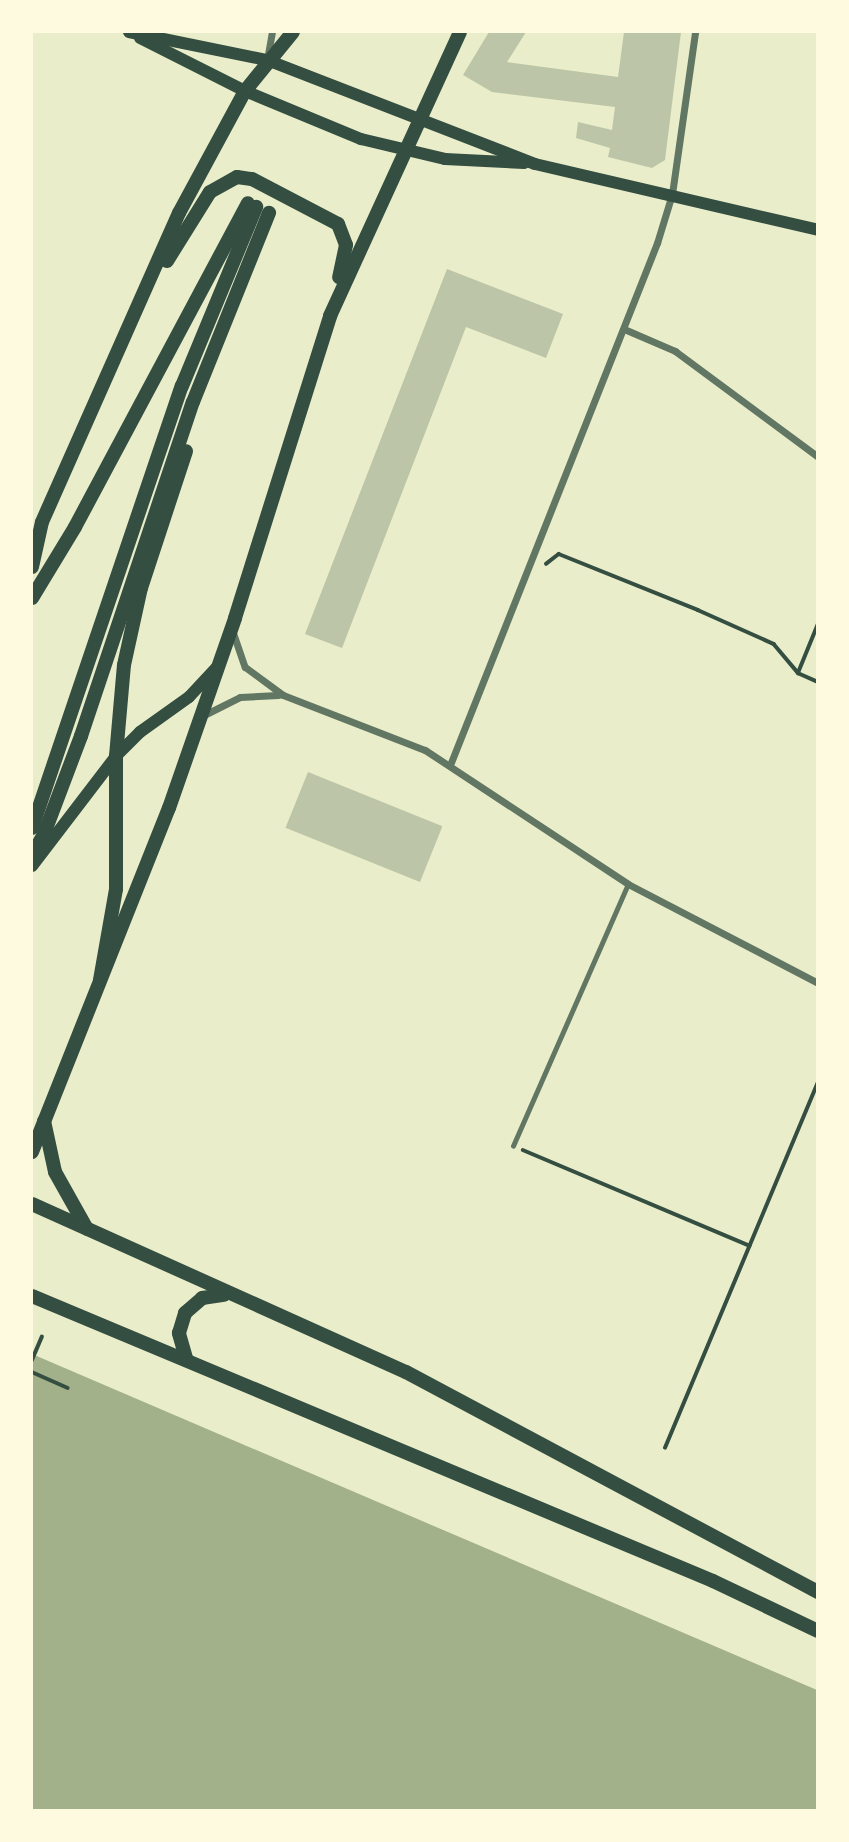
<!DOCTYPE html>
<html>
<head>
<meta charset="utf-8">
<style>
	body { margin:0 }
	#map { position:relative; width:849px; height:1842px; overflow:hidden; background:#e9edc9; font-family:"DM Sans",sans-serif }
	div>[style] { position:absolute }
	.water>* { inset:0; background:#a3b18a }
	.building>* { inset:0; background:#bcc5a7; transform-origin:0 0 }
	.path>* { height:3.5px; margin:-1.75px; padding:0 1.75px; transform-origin:1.75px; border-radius:1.75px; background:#344e41 }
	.service>* { height:4.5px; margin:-2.25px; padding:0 2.25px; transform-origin:2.25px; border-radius:2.25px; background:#617663 }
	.minor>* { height:7px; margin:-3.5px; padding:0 3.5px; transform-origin:3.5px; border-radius:3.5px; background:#617663 }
	.secondary>* { height:12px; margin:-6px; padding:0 6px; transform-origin:6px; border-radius:6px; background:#344e41 }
	.primary>* { height:14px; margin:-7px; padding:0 7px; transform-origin:7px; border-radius:7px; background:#344e41 }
	.trunk>* { height:14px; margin:-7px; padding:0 7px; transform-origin:7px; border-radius:7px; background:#344e41 }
	span { translate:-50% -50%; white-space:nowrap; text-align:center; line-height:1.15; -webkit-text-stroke:7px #fefae0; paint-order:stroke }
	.frame { position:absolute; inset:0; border:33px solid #fefae0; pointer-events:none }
</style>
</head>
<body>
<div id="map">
	<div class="water">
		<i style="clip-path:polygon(32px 1354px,817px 1690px,817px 1810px,32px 1810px)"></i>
	</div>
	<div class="building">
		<i style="clip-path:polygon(489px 32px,526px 32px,507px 62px,618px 77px,624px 32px,681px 32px,665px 160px,652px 168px,608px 157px,610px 148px,576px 138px,578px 122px,612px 130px,615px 107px,492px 92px,463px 75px)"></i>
		<i style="clip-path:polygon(447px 269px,563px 314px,546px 358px,466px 327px,342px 648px,305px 634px)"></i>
		<i style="left:308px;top:772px;width:145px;height:60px;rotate:22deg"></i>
	</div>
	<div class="path">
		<i style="left:546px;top:564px;width:16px;rotate:-38deg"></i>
		<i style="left:559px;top:554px;width:150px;rotate:21.9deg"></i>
		<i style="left:698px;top:610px;width:83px;rotate:24.1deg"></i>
		<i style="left:774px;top:644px;width:38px;rotate:50deg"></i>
		<i style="left:798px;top:673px;width:22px;rotate:24deg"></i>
		<i style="left:798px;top:673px;width:53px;rotate:-67.8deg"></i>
		<i style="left:523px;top:1150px;width:246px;rotate:22.9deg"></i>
		<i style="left:32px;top:1360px;width:25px;rotate:-67deg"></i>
		<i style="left:32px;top:1372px;width:39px;rotate:24deg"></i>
		<i style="left:665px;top:1448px;width:396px;rotate:-67.3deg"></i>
	</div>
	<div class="service">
		<i style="left:513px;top:1146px;width:286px;rotate:-66.3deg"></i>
	</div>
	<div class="minor">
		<i style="left:267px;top:60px;width:28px;rotate:-80deg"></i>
		<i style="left:624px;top:329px;width:56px;rotate:23.3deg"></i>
		<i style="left:675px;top:351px;width:178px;rotate:36.5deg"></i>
		<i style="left:233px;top:633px;width:36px;rotate:71deg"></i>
		<i style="left:245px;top:667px;width:47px;rotate:36.4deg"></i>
		<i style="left:283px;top:695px;width:152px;rotate:21.2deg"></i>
		<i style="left:425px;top:750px;width:243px;rotate:33.4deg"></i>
		<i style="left:628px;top:884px;width:214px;rotate:27.5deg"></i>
		<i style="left:204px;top:715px;width:40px;rotate:-26.6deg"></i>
		<i style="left:240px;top:697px;width:38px;rotate:-3deg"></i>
		<i style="left:450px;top:765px;width:562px;rotate:-68.37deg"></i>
		<i style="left:657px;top:243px;width:51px;rotate:-73deg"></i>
		<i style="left:672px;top:194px;width:164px;rotate:-81.9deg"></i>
	</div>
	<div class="secondary">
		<i style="left:129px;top:32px;width:141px;rotate:11.5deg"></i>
		<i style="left:267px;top:60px;width:287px;rotate:21.2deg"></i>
		<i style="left:535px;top:164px;width:291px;rotate:13.1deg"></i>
		<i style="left:140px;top:38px;width:118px;rotate:26.8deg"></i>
		<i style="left:245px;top:91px;width:126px;rotate:22.5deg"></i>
		<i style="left:361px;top:139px;width:86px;rotate:13.4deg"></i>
		<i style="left:445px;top:159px;width:79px;rotate:2.9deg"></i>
		<i style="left:32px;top:866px;width:138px;rotate:-52.6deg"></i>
		<i style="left:116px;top:756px;width:34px;rotate:-45deg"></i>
		<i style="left:140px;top:732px;width:60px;rotate:-35.5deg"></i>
		<i style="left:189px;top:697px;width:40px;rotate:-47deg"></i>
	</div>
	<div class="primary">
		<i style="left:167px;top:261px;width:81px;rotate:-58.1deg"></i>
		<i style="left:210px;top:192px;width:31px;rotate:-29deg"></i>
		<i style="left:237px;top:177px;width:15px;rotate:8deg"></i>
		<i style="left:252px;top:179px;width:97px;rotate:27.6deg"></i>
		<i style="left:338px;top:224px;width:22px;rotate:69deg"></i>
		<i style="left:346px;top:245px;width:33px;rotate:102deg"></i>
		<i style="left:32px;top:567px;width:46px;rotate:-77.5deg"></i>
		<i style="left:42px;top:522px;width:338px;rotate:-66.1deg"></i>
		<i style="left:179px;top:213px;width:139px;rotate:-61.6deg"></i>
		<i style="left:245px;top:91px;width:76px;rotate:-50.9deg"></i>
		<i style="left:44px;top:1121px;width:52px;rotate:77.8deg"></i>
		<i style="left:55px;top:1172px;width:65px;rotate:60.7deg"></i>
		<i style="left:32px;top:1152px;width:370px;rotate:-68.3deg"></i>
		<i style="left:169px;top:808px;width:201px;rotate:-70.8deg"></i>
		<i style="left:235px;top:618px;width:317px;rotate:-72.5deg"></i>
		<i style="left:330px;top:316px;width:312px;rotate:-65.4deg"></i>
		<i style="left:32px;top:1204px;width:410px;rotate:24.2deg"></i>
		<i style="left:406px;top:1372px;width:467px;rotate:28.1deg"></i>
		<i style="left:32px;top:1296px;width:738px;rotate:22.71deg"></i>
		<i style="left:713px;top:1581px;width:116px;rotate:25.5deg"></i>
		<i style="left:186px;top:1358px;width:26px;rotate:-106deg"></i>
		<i style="left:179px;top:1333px;width:21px;rotate:-73deg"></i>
		<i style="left:185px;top:1313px;width:23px;rotate:-41deg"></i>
		<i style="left:202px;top:1298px;width:22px;rotate:-8deg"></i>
	</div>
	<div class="trunk">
		<i style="left:32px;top:598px;width:83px;rotate:-58.8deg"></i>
		<i style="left:75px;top:527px;width:367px;rotate:-61.9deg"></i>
		<i style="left:32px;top:828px;width:467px;rotate:-71.3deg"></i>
		<i style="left:182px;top:386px;width:194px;rotate:-67.5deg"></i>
		<i style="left:32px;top:855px;width:24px;rotate:-60deg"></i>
		<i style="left:44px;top:834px;width:105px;rotate:-69.3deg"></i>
		<i style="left:81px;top:736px;width:352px;rotate:-71.5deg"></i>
		<i style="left:193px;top:402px;width:204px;rotate:-68.1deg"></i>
		<i style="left:100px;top:980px;width:92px;rotate:-80deg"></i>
		<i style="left:116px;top:889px;width:133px;rotate:-90deg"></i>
		<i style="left:116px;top:756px;width:91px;rotate:-85deg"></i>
		<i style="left:124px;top:665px;width:79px;rotate:-77.6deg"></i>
		<i style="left:141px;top:588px;width:144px;rotate:-71.8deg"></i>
	</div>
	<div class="frame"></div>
</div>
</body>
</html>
